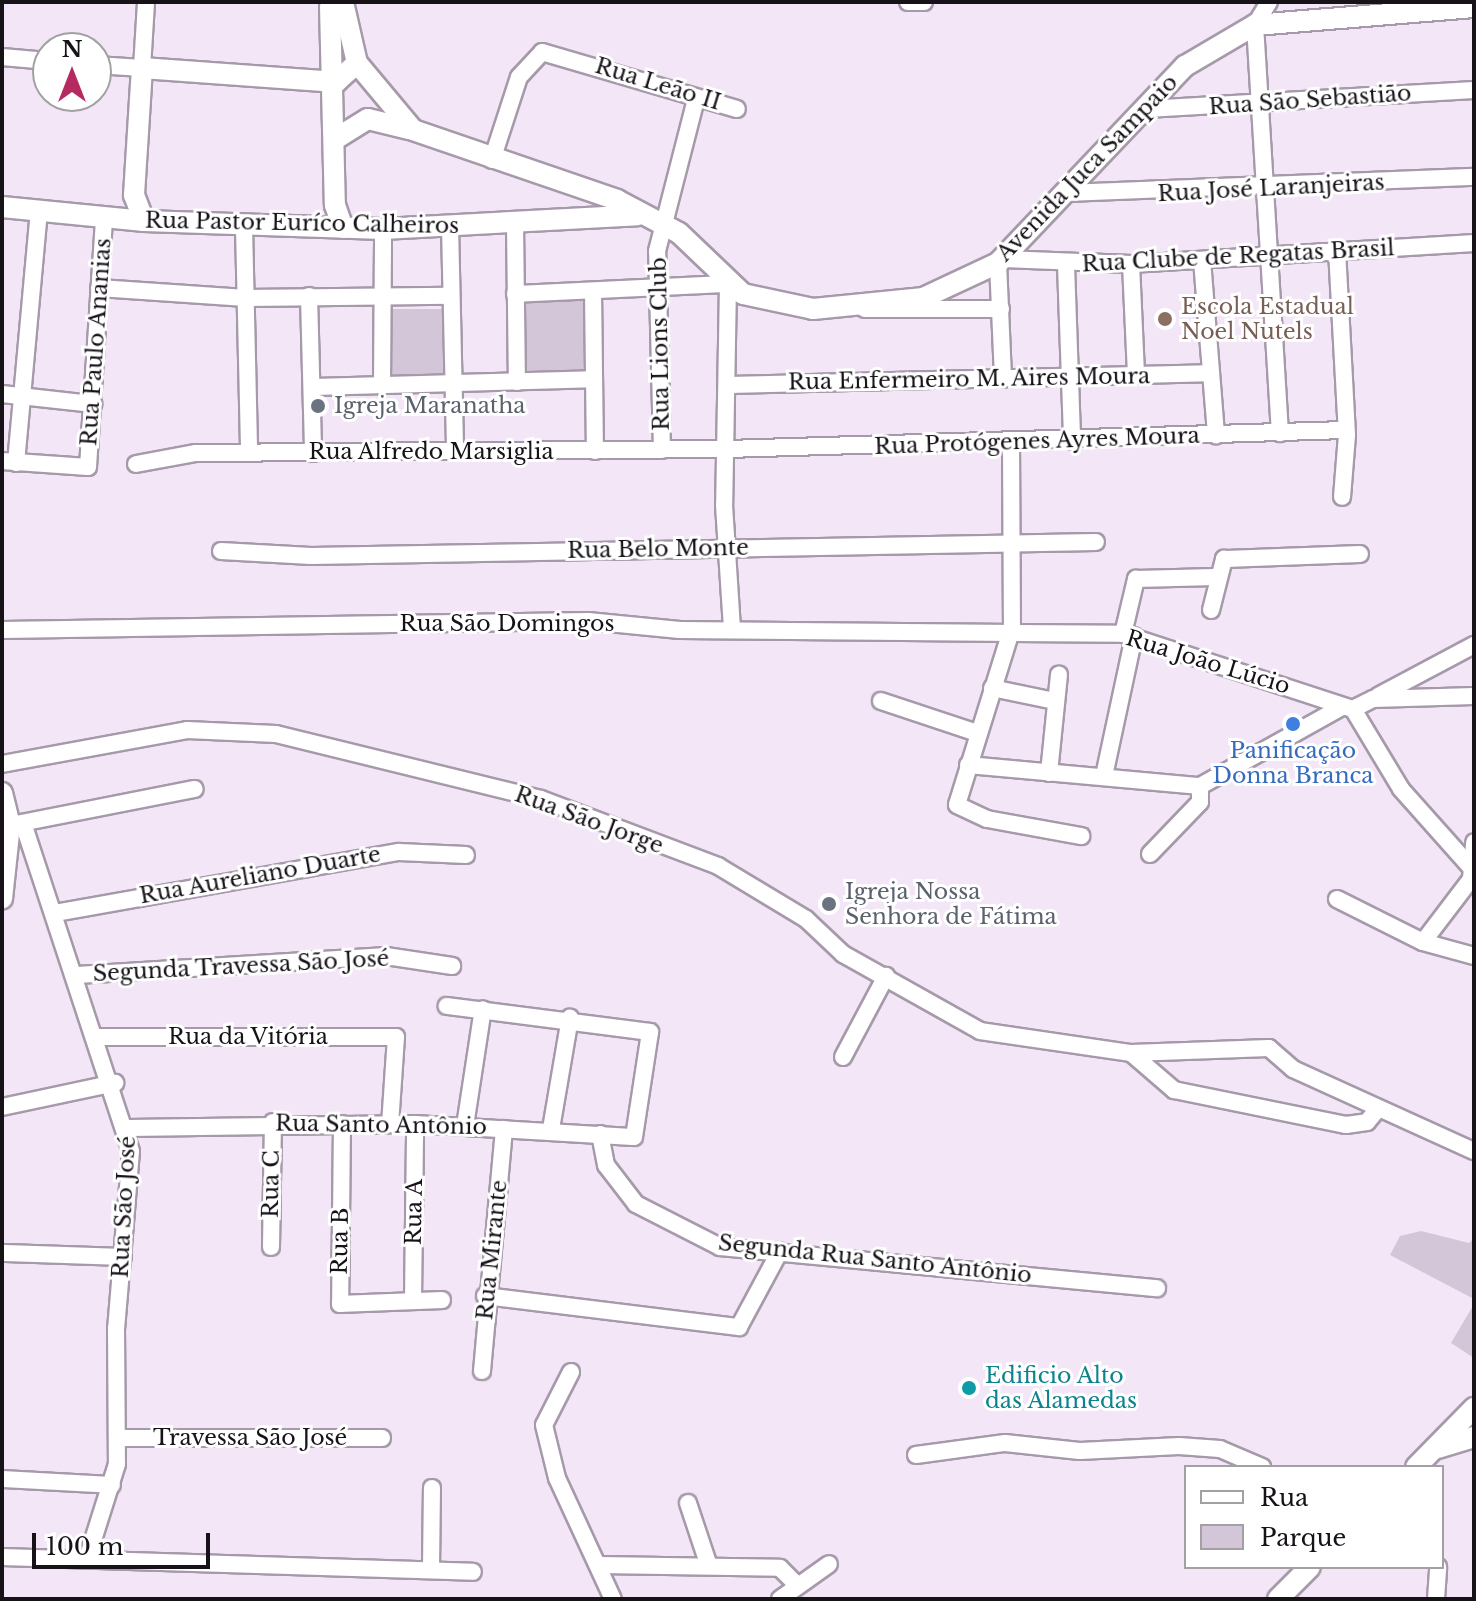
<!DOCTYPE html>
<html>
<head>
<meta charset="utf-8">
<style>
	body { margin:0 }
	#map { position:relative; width:1476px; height:1601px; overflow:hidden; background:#f2e6f7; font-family:"Libre Baskerville",serif }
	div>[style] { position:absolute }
	.green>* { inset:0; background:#d4c6d9; transform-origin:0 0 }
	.roads { filter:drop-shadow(2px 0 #a69aaa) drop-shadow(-2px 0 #a69aaa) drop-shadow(0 2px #a69aaa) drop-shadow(0 -2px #a69aaa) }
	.minor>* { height:16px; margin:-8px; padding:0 8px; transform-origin:8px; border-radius:8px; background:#fff }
	.major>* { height:20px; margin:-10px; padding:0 10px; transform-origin:10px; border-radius:10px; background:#fff }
	.dots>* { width:22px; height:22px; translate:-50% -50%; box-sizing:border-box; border:4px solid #fff; border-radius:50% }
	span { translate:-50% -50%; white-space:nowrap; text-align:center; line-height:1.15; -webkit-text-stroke:6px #fff; paint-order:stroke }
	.street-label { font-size:22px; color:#161218 }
	.education-label { font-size:22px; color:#785e54 }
	.left { translate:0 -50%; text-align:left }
	.worship-label { font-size:22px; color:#5b616d }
	.shop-label { font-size:22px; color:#366cbe }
	.culture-label { font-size:22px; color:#0d838f }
	.frame { position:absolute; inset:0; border:4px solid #161218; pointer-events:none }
	.legend { position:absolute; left:1184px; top:1465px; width:260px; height:104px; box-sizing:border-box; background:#fff; border:2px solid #a2a0a3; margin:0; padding:10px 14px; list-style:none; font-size:24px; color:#161218 }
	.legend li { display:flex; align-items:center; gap:16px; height:40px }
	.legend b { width:40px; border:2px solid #a2a0a3 }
	.north { position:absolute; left:32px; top:32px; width:80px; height:80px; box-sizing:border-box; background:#fff; border:2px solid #a2a0a3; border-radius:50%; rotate:0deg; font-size:22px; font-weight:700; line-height:32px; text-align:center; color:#161218 }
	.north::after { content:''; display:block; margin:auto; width:28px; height:36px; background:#b62a62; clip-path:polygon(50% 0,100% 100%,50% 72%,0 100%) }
	.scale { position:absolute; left:32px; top:1533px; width:178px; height:36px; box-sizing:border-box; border:4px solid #161218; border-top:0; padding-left:10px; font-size:24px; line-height:28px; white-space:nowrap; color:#161218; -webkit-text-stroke:6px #fff; paint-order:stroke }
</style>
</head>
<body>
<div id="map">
	<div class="green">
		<i style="left:522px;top:296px;width:67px;height:83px"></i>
		<i style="left:385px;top:309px;width:58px;height:70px"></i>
		<i style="clip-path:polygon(1421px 1231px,1469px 1243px,1474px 1238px,1474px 1299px,1390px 1255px,1400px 1236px)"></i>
		<i style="clip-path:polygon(1474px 1304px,1474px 1358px,1451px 1343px)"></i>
	</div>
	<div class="roads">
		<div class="minor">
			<i style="left:908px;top:2px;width:16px"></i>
			<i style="left:1269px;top:2px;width:27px;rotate:121deg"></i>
			<i style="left:1255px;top:25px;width:409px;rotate:86.5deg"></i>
			<i style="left:2px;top:57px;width:46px;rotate:5deg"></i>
			<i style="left:96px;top:65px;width:46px;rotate:3.7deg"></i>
			<i style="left:142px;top:68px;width:66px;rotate:-86.5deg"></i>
			<i style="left:1146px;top:109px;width:329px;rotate:-3.3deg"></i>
			<i style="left:492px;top:160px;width:87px;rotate:-72deg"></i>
			<i style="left:519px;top:77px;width:34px;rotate:-47deg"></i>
			<i style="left:542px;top:52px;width:203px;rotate:16.3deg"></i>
			<i style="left:1068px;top:193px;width:406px;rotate:-2.3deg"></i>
			<i style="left:515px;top:224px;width:158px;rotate:89.3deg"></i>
			<i style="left:450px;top:226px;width:226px;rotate:88.7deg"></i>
			<i style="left:244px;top:227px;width:226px;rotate:88.7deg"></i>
			<i style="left:1337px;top:250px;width:185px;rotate:86.9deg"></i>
			<i style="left:1347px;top:435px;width:62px;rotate:94.6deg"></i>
			<i style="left:1003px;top:259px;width:128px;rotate:2.2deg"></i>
			<i style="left:1131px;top:264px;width:344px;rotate:-3.5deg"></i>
			<i style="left:1202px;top:260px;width:176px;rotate:85.4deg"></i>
			<i style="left:998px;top:263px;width:116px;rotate:87.5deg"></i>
			<i style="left:1131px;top:264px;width:111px;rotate:87.4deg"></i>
			<i style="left:1066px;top:265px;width:176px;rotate:88deg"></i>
			<i style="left:99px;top:288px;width:147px;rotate:3.9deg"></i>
			<i style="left:246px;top:298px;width:205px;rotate:-0.6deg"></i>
			<i style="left:593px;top:291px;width:160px;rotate:89.3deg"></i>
			<i style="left:515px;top:294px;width:213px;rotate:-2.7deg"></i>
			<i style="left:728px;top:284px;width:221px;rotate:91deg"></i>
			<i style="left:724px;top:505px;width:124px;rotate:86.3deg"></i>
			<i style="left:309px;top:296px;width:157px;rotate:88.5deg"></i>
			<i style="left:865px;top:309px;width:136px"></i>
			<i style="left:727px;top:385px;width:483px;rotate:-1.4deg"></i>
			<i style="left:382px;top:386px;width:157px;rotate:-89.6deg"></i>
			<i style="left:313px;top:387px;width:280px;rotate:-1.6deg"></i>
			<i style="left:2px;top:394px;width:92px;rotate:6.3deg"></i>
			<i style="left:1011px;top:443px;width:185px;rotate:89.7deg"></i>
			<i style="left:1012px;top:628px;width:185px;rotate:107.3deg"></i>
			<i style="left:957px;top:805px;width:33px;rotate:25deg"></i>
			<i style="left:987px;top:819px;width:96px;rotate:10.3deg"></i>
			<i style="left:662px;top:450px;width:199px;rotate:-91.4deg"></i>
			<i style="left:657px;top:251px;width:157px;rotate:-75.6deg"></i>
			<i style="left:2px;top:461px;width:86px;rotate:4deg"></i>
			<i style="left:88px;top:467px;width:250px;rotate:-86.3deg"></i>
			<i style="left:16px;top:463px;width:254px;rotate:-84.8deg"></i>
			<i style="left:136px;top:464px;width:61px;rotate:-10.4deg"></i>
			<i style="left:196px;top:453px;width:531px;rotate:-0.43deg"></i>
			<i style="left:727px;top:449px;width:619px;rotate:-1.76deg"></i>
			<i style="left:221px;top:551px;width:90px;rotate:3.2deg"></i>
			<i style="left:311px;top:556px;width:785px;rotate:-1.02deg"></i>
			<i style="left:1211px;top:610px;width:53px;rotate:-75.7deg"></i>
			<i style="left:1224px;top:559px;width:136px;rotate:-2.1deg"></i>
			<i style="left:2px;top:630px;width:586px;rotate:-0.88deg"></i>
			<i style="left:588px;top:621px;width:92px;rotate:5.6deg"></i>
			<i style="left:680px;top:630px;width:443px;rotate:0.5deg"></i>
			<i style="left:1123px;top:634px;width:242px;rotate:18.1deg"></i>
			<i style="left:1123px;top:634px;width:57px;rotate:-76.7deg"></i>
			<i style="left:1136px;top:579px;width:79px;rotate:-1.5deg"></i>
			<i style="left:992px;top:688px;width:64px;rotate:11.7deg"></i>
			<i style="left:1378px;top:696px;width:109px;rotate:-28deg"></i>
			<i style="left:881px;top:701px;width:101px;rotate:18.4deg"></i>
			<i style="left:1353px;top:709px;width:93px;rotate:59deg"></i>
			<i style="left:1401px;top:789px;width:110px;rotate:48.3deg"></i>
			<i style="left:1353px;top:709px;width:22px;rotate:-27deg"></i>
			<i style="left:1373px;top:699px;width:101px;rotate:-1.7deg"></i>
			<i style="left:2px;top:764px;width:188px;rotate:-10.4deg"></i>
			<i style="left:187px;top:730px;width:89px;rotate:2.6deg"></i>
			<i style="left:276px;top:734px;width:273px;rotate:13.8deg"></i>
			<i style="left:541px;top:799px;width:189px;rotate:20.7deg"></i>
			<i style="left:718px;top:866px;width:103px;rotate:31.1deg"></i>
			<i style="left:806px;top:919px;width:51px;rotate:43.4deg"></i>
			<i style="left:843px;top:954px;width:157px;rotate:29.3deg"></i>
			<i style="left:980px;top:1031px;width:153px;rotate:8.3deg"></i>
			<i style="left:1131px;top:1053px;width:138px;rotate:-2.1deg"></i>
			<i style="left:1269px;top:1048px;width:32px;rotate:41deg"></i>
			<i style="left:1293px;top:1069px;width:199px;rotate:24.4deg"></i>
			<i style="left:968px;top:765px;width:233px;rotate:5.2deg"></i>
			<i style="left:1200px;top:786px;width:162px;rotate:-29.1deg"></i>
			<i style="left:1049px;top:773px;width:99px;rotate:-84.2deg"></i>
			<i style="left:1104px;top:776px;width:143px;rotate:-77.9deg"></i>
			<i style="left:23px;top:823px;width:345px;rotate:71.8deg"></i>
			<i style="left:131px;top:1151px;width:178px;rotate:94.8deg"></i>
			<i style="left:116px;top:1328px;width:136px;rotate:89.6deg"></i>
			<i style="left:117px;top:1464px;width:96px;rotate:107.5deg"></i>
			<i style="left:16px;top:824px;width:182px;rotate:-11.1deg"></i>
			<i style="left:1150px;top:854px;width:72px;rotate:-46.1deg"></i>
			<i style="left:1200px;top:802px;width:16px;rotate:-90deg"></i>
			<i style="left:1337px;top:899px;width:96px;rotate:26.6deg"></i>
			<i style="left:1423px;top:942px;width:53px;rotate:15.4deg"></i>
			<i style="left:55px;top:913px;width:349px;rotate:-10.1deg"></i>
			<i style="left:399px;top:852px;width:67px;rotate:2.6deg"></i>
			<i style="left:1423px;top:942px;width:79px;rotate:-52.7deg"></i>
			<i style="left:1471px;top:879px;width:37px;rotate:-85deg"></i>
			<i style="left:77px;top:975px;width:310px;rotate:-3.5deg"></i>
			<i style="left:386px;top:956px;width:67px;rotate:8.6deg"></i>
			<i style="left:99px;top:1037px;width:297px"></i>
			<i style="left:396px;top:1037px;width:87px;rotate:93.9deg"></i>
			<i style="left:1131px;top:1053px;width:57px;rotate:40.7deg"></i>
			<i style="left:1174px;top:1090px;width:176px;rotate:11.5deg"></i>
			<i style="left:1346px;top:1125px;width:21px;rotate:-8deg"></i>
			<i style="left:1367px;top:1122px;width:17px;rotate:-50deg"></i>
			<i style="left:843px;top:1057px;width:92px;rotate:-62deg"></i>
			<i style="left:2px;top:1107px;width:116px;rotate:-12deg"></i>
			<i style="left:342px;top:1124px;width:180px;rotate:90.6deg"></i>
			<i style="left:340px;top:1304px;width:102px;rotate:-2.2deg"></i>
			<i style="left:465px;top:1126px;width:118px;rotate:-81.3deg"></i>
			<i style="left:129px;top:1128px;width:286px;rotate:-0.8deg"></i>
			<i style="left:415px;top:1124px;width:219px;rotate:3.4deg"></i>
			<i style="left:634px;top:1137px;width:106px;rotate:-81.3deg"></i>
			<i style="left:650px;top:1032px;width:205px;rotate:-172.7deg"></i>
			<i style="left:551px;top:1129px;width:113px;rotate:-80.3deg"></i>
			<i style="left:600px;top:1134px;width:32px;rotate:79deg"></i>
			<i style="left:606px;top:1165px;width:49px;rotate:52.4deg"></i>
			<i style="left:636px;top:1204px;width:94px;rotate:27.1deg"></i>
			<i style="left:720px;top:1247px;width:439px;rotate:5.4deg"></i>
			<i style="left:271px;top:1247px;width:125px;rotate:-89.1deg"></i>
			<i style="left:2px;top:1253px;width:121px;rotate:1.9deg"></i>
			<i style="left:485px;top:1296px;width:256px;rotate:7deg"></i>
			<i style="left:739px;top:1327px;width:86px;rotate:-61.7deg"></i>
			<i style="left:413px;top:1300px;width:176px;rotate:-89.3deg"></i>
			<i style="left:482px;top:1371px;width:243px;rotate:-84.8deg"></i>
			<i style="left:571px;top:1372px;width:59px;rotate:117deg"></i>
			<i style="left:544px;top:1425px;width:55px;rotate:76.2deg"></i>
			<i style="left:557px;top:1478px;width:133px;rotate:65.2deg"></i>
			<i style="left:117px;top:1438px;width:265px"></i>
			<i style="left:916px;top:1455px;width:90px;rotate:-7.7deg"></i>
			<i style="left:1005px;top:1443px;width:75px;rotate:6.1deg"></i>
			<i style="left:1080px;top:1451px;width:99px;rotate:-2.9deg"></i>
			<i style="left:1179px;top:1446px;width:41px;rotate:4.2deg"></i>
			<i style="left:1220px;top:1449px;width:46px;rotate:23.2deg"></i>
			<i style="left:2px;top:1479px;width:110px;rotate:3.1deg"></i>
			<i style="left:688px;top:1503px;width:63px;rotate:71.6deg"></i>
			<i style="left:2px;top:1557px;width:471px;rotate:1.8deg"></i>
			<i style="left:599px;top:1565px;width:181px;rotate:0.9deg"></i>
			<i style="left:780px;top:1568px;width:25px;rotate:45deg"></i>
			<i style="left:431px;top:1568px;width:80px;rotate:-89.3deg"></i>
			<i style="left:780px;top:1599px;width:60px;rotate:-35.5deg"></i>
			<i style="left:1436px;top:1599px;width:32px;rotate:-86deg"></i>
		</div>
		<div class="major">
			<i style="left:343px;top:2px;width:63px;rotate:77.1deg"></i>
			<i style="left:357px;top:63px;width:87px;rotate:50.1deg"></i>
			<i style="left:413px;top:130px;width:216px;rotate:18.9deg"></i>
			<i style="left:617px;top:200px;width:70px;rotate:28deg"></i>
			<i style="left:679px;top:233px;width:88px;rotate:43.6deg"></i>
			<i style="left:743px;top:294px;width:72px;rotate:12.1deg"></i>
			<i style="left:813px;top:309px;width:111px;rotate:-5.7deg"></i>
			<i style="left:923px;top:298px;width:83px;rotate:-25deg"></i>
			<i style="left:998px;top:263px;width:272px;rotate:-46.5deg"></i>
			<i style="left:1185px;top:66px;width:81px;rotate:-30.4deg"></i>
			<i style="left:1255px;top:25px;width:220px;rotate:-4.7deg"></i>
			<i style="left:330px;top:6px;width:199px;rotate:88.6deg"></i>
			<i style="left:335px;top:205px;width:24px;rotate:71deg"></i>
			<i style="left:337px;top:138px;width:36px;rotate:-32deg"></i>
			<i style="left:368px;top:119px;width:42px;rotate:13.7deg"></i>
			<i style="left:2px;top:207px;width:143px;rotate:5.6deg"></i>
			<i style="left:144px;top:221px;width:239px;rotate:1.9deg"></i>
			<i style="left:383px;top:229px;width:255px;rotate:-3.1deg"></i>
			<i style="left:144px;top:221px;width:28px;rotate:-111deg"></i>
			<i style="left:134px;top:195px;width:127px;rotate:-86.4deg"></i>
			<i style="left:142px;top:68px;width:195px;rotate:4.1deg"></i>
			<i style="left:336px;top:82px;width:28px;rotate:-42deg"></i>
			<i style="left:2px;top:793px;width:32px;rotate:76deg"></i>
			<i style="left:10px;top:824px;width:75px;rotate:96.1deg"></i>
			<i style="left:1438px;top:1448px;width:38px;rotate:-17deg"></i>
			<i style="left:1416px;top:1467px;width:83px;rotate:-45.5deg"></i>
			<i style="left:1278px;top:1599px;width:45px;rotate:-45deg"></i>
		</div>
	</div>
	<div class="dots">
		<i style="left:1165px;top:319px;background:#8d6e63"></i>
		<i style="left:318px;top:406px;background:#6b7280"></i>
		<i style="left:1293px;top:724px;background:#3f7fe0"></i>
		<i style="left:829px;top:904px;background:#6b7280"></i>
		<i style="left:969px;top:1388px;background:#0f9aa8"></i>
	</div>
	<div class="street-label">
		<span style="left:658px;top:84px;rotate:17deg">Rua Leão II</span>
		<span style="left:1310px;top:100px;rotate:-4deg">Rua São Sebastião</span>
		<span style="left:1087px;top:168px;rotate:-46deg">Avenida Juca Sampaio</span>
		<span style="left:1271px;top:188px;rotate:-3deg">Rua José Laranjeiras</span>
		<span style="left:302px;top:223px;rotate:1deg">Rua Pastor Euríco Calheiros</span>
		<span style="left:1238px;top:256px;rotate:-3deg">Rua Clube de Regatas Brasil</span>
		<span style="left:96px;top:342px;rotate:-86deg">Rua Paulo Ananias</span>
		<span style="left:660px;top:344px;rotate:-91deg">Rua Lions Club</span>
		<span style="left:969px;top:379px;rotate:-1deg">Rua Enfermeiro M. Aires Moura</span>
		<span style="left:1037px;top:441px;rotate:-2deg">Rua Protógenes Ayres Moura</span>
		<span style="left:431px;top:452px">Rua Alfredo Marsiglia</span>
		<span style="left:658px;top:549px;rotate:-1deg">Rua Belo Monte</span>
		<span style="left:507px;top:624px">Rua São Domingos</span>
		<span style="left:1208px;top:662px;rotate:17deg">Rua João Lúcio</span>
		<span style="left:589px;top:820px;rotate:20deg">Rua São Jorge</span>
		<span style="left:260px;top:875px;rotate:-10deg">Rua Aureliano Duarte</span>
		<span style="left:241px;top:966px;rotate:-3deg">Segunda Travessa São José</span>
		<span style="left:248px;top:1037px">Rua da Vitória</span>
		<span style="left:381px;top:1125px;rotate:1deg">Rua Santo Antônio</span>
		<span style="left:271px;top:1184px;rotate:-89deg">Rua C</span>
		<span style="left:124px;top:1207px;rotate:-87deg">Rua São José</span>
		<span style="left:414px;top:1212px;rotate:-89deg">Rua A</span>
		<span style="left:340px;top:1241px;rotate:-89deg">Rua B</span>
		<span style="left:492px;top:1250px;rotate:-84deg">Rua Mirante</span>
		<span style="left:875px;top:1259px;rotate:6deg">Segunda Rua Santo Antônio</span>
		<span style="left:250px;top:1438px">Travessa São José</span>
	</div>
	<div class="education-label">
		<span class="left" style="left:1181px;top:319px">Escola Estadual<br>Noel Nutels</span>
	</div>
	<div class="worship-label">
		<span class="left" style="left:334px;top:406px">Igreja Maranatha</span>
		<span class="left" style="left:845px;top:904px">Igreja Nossa<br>Senhora de Fátima</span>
	</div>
	<div class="shop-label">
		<span style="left:1293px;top:763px">Panificação<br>Donna Branca</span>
	</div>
	<div class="culture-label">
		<span class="left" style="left:985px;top:1388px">Edificio Alto<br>das Alamedas</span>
	</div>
	<div class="frame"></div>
	<ul class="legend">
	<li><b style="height:10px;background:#fff"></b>Rua</li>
	<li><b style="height:22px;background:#d4c6d9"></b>Parque</li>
	</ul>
	<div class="north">N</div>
	<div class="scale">100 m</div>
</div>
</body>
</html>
